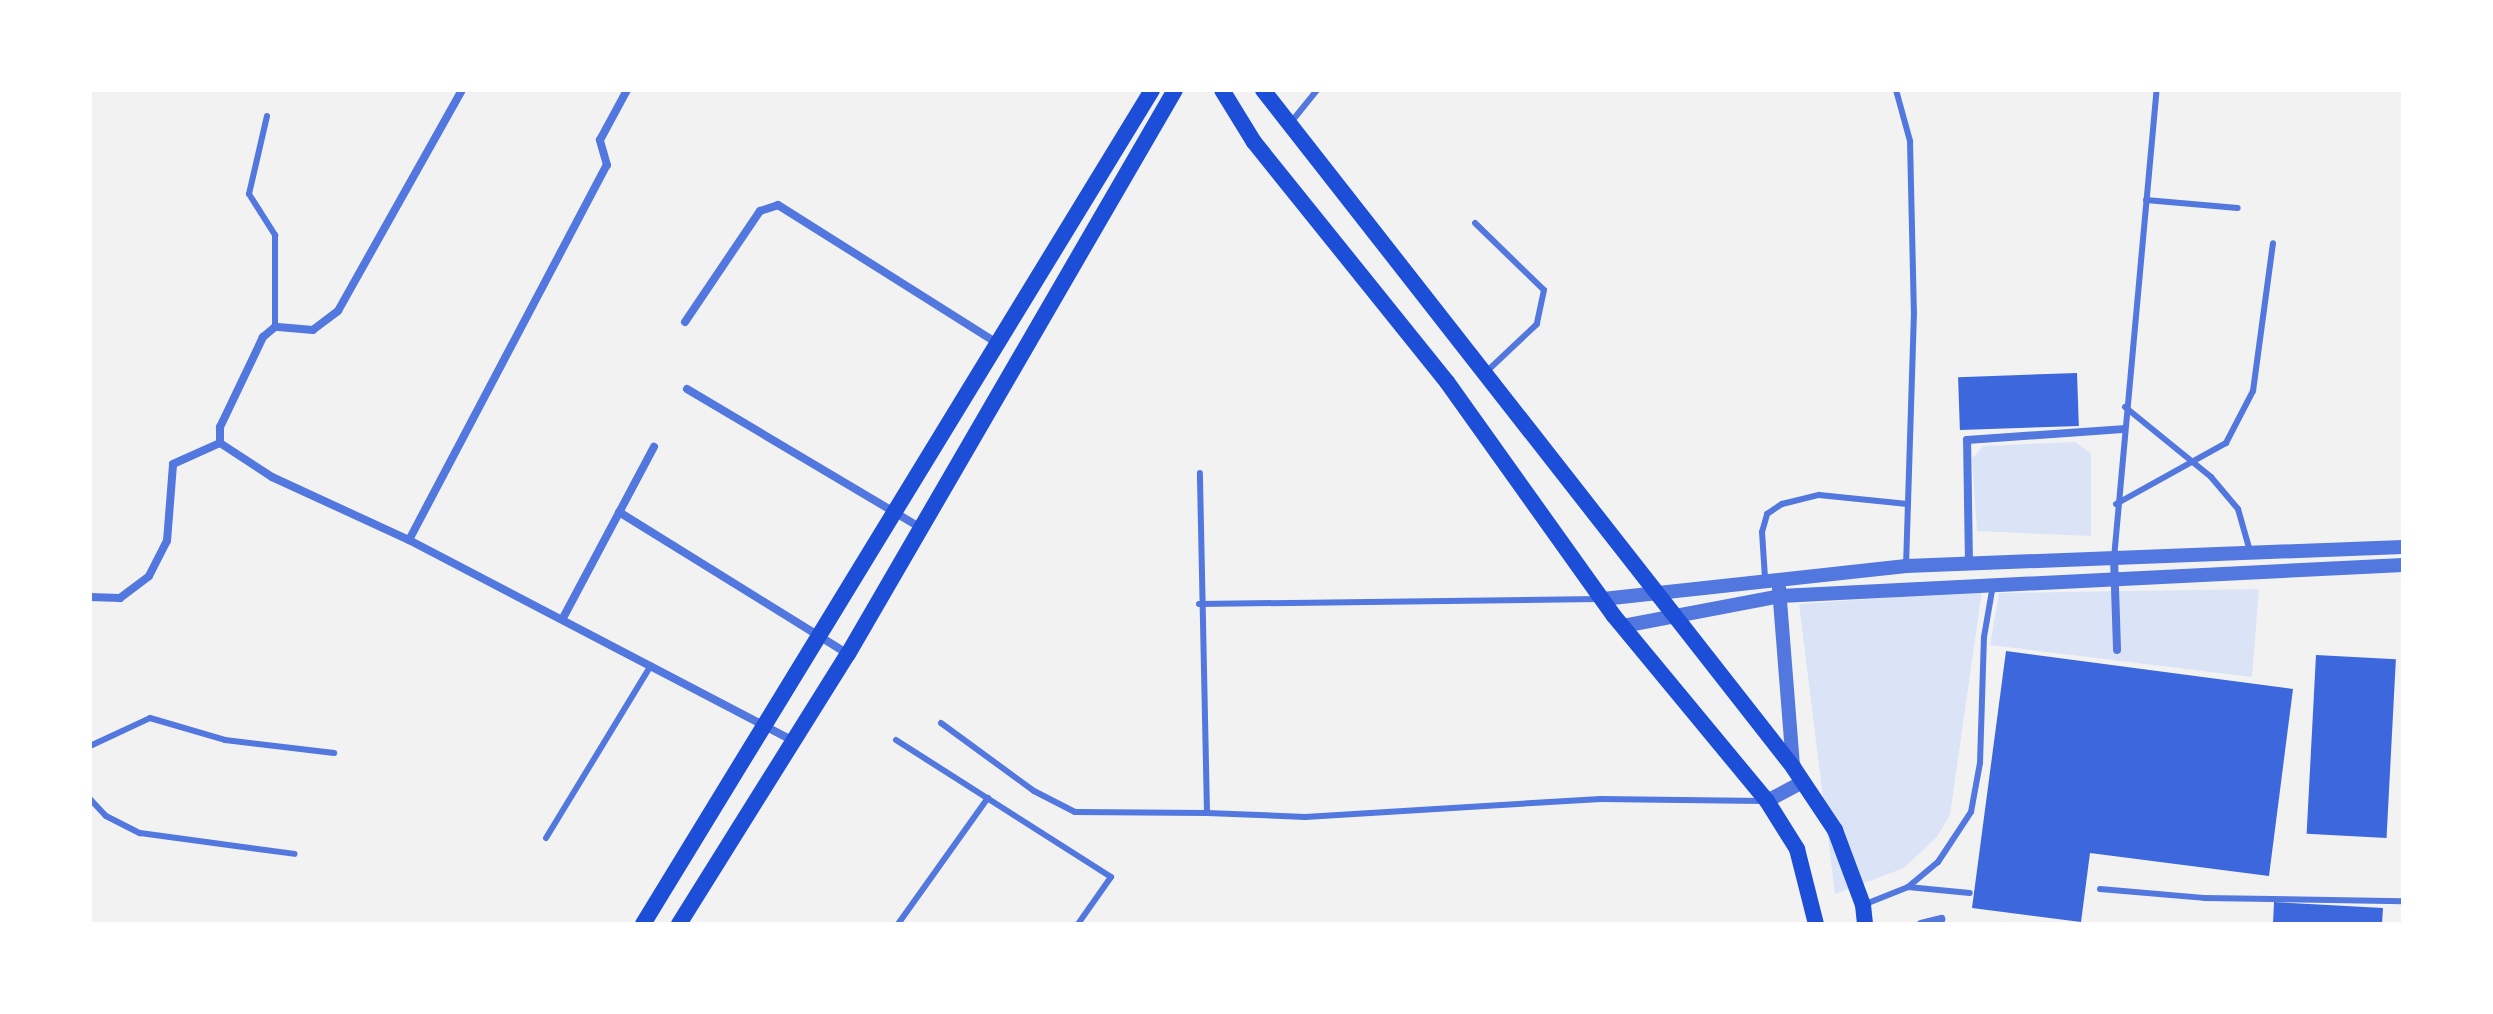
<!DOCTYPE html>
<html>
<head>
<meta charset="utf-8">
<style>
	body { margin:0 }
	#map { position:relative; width:2493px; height:1014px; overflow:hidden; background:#f2f2f2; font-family:"Noto Sans",sans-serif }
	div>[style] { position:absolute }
	.green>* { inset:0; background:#dbe4f7 }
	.building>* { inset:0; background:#3d67dc; transform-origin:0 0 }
	.service>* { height:6px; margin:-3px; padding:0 3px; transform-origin:3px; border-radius:3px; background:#5277de }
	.minor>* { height:8px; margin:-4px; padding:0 4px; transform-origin:4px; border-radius:4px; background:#5277de }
	.tertiary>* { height:14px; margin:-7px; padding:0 7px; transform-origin:7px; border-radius:7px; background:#5277de }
	.secondary>* { height:16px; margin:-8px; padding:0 8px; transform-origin:8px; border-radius:8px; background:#1d4ed8 }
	span { translate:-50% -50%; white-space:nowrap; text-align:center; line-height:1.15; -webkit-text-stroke:8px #fff; paint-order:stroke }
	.frame { position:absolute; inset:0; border:92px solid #fff; pointer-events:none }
</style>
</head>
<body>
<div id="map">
	<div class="green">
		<i style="clip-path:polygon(2075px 442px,2091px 453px,2091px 536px,1977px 531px,1972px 459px,1983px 446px)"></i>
		<i style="clip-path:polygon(2259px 589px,2252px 677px,1990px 645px,1999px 593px)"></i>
		<i style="clip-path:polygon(1982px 591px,1950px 815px,1937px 837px,1904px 868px,1835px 894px,1799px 604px)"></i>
	</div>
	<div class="building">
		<i style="left:2077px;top:373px;width:53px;height:119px;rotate:88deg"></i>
		<i style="clip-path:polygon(2006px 651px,2293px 689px,2269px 876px,2090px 853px,2081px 922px,1972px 908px)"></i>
		<i style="left:2316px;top:655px;width:80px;height:179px;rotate:3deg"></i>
		<i style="clip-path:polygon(2274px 902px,2383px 908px,2382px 924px,2273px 924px)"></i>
	</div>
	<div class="service">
		<i style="left:1896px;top:90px;width:53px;rotate:74.6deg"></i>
		<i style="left:1910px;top:141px;width:171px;rotate:88.7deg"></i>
		<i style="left:1914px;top:312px;width:252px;rotate:91.8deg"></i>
		<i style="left:267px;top:116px;width:80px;rotate:103deg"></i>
		<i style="left:249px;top:194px;width:49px;rotate:57.6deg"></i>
		<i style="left:275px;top:235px;width:92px;rotate:90deg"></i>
		<i style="left:1292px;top:121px;width:40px;rotate:-51deg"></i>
		<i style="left:2146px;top:200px;width:92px;rotate:5deg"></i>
		<i style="left:1475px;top:223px;width:96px;rotate:44.2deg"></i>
		<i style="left:1544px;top:290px;width:35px;rotate:102deg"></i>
		<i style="left:1537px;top:324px;width:71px;rotate:136.7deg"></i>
		<i style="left:2125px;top:407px;width:111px;rotate:39.1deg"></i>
		<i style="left:2211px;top:477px;width:42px;rotate:49.8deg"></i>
		<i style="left:2238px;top:509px;width:44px;rotate:74.1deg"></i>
		<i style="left:2116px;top:504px;width:126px;rotate:-29deg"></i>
		<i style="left:2226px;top:443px;width:59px;rotate:-62.6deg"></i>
		<i style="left:2253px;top:391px;width:149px;rotate:-82.3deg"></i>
		<i style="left:2114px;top:558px;width:470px;rotate:-84.8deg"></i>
		<i style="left:1765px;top:578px;width:46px;rotate:-93.7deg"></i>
		<i style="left:1762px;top:532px;width:19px;rotate:-74deg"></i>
		<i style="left:1767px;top:514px;width:18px;rotate:-34deg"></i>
		<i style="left:1782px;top:504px;width:38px;rotate:-14deg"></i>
		<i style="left:1819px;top:495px;width:89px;rotate:5.8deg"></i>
		<i style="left:1199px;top:604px;width:400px;rotate:-0.7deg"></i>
		<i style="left:941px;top:723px;width:115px;rotate:36.2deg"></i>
		<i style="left:1034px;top:791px;width:46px;rotate:27.1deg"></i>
		<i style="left:1075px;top:812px;width:132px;rotate:0.4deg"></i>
		<i style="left:1207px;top:813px;width:340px;rotate:-91.2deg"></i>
		<i style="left:896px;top:740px;width:255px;rotate:32.5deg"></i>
		<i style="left:1111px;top:877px;width:57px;rotate:125.1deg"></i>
		<i style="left:90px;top:746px;width:66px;rotate:-25deg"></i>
		<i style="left:150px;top:718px;width:78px;rotate:16.3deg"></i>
		<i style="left:225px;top:740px;width:110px;rotate:6.8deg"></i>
		<i style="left:90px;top:799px;width:23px;rotate:47deg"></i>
		<i style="left:106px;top:816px;width:38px;rotate:27deg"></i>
		<i style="left:140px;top:833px;width:156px;rotate:7.7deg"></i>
		<i style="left:1207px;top:813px;width:98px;rotate:2.3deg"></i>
		<i style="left:1305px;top:817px;width:296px;rotate:-3.5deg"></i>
		<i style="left:1600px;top:799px;width:163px;rotate:0.7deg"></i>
		<i style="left:546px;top:838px;width:202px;rotate:-58.7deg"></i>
		<i style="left:1908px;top:887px;width:62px;rotate:5.5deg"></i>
		<i style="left:2100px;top:889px;width:104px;rotate:4.9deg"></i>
		<i style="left:2204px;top:898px;width:199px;rotate:0.9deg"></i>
		<i style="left:1863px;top:905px;width:48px;rotate:-21.8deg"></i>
		<i style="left:1908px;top:887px;width:39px;rotate:-40deg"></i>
		<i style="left:1938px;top:862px;width:60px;rotate:-56.6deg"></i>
		<i style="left:1971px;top:812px;width:50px;rotate:-79.6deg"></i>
		<i style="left:1980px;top:763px;width:126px;rotate:-88.2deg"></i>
		<i style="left:1984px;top:637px;width:53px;rotate:-80.2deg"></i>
		<i style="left:898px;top:924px;width:155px;rotate:-54.5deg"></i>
	</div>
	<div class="minor">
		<i style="left:462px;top:90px;width:253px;rotate:119.3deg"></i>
		<i style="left:338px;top:311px;width:31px;rotate:143deg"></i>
		<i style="left:313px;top:330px;width:38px;rotate:-175deg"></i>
		<i style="left:275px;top:327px;width:16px;rotate:140deg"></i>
		<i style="left:263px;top:337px;width:100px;rotate:115.5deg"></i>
		<i style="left:220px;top:427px;width:16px;rotate:90deg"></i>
		<i style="left:220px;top:443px;width:62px;rotate:33.2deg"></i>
		<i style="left:272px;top:477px;width:151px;rotate:24.7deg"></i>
		<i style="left:409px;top:540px;width:433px;rotate:27.6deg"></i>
		<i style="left:685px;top:322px;width:134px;rotate:-56deg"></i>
		<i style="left:760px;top:211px;width:19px;rotate:-18deg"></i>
		<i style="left:778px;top:205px;width:259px;rotate:32.2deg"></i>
		<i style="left:687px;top:389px;width:270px;rotate:30.7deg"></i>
		<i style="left:619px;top:512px;width:269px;rotate:31.8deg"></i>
		<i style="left:409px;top:540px;width:424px;rotate:-62.2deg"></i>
		<i style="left:607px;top:165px;width:26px;rotate:-106deg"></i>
		<i style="left:600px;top:140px;width:57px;rotate:-61.6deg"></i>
		<i style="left:2114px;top:558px;width:92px;rotate:88.1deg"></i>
		<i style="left:1969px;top:564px;width:124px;rotate:-90.9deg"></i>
		<i style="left:1967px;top:440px;width:156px;rotate:-4deg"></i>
		<i style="left:90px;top:597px;width:30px;rotate:2deg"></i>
		<i style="left:120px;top:598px;width:36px;rotate:-37deg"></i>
		<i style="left:149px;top:576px;width:39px;rotate:-63deg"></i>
		<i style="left:167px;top:541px;width:77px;rotate:-85.5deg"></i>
		<i style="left:173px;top:464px;width:51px;rotate:-24.1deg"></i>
		<i style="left:563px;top:618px;width:194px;rotate:-62deg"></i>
		<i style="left:1921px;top:924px;width:21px;rotate:-14deg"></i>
	</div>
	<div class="tertiary">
		<i style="left:1779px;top:588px;width:180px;rotate:85.5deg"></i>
		<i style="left:1603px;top:599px;width:305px;rotate:-6.2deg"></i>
		<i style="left:1906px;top:566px;width:497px;rotate:-2.2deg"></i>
		<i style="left:1623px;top:626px;width:160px;rotate:-10.8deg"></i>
		<i style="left:1780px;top:596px;width:624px;rotate:-2.85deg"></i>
		<i style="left:1767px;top:801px;width:38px;rotate:-28deg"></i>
	</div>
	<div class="secondary">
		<i style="left:1222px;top:90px;width:61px;rotate:58.4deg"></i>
		<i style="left:1254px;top:142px;width:308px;rotate:51.2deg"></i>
		<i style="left:1447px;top:382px;width:287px;rotate:54.5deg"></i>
		<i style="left:1614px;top:616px;width:240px;rotate:50.4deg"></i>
		<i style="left:1767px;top:801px;width:57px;rotate:58deg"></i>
		<i style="left:1797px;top:849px;width:77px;rotate:75.8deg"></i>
		<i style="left:1263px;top:90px;width:860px;rotate:51.94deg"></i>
		<i style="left:1793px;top:767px;width:76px;rotate:56.3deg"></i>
		<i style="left:1835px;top:830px;width:80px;rotate:69.5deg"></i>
		<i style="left:1863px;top:905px;width:19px;rotate:84deg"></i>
		<i style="left:643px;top:924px;width:977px;rotate:-58.6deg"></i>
		<i style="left:679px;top:924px;width:319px;rotate:-58deg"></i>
		<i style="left:848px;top:654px;width:652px;rotate:-59.9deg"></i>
	</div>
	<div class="frame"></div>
</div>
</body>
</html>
